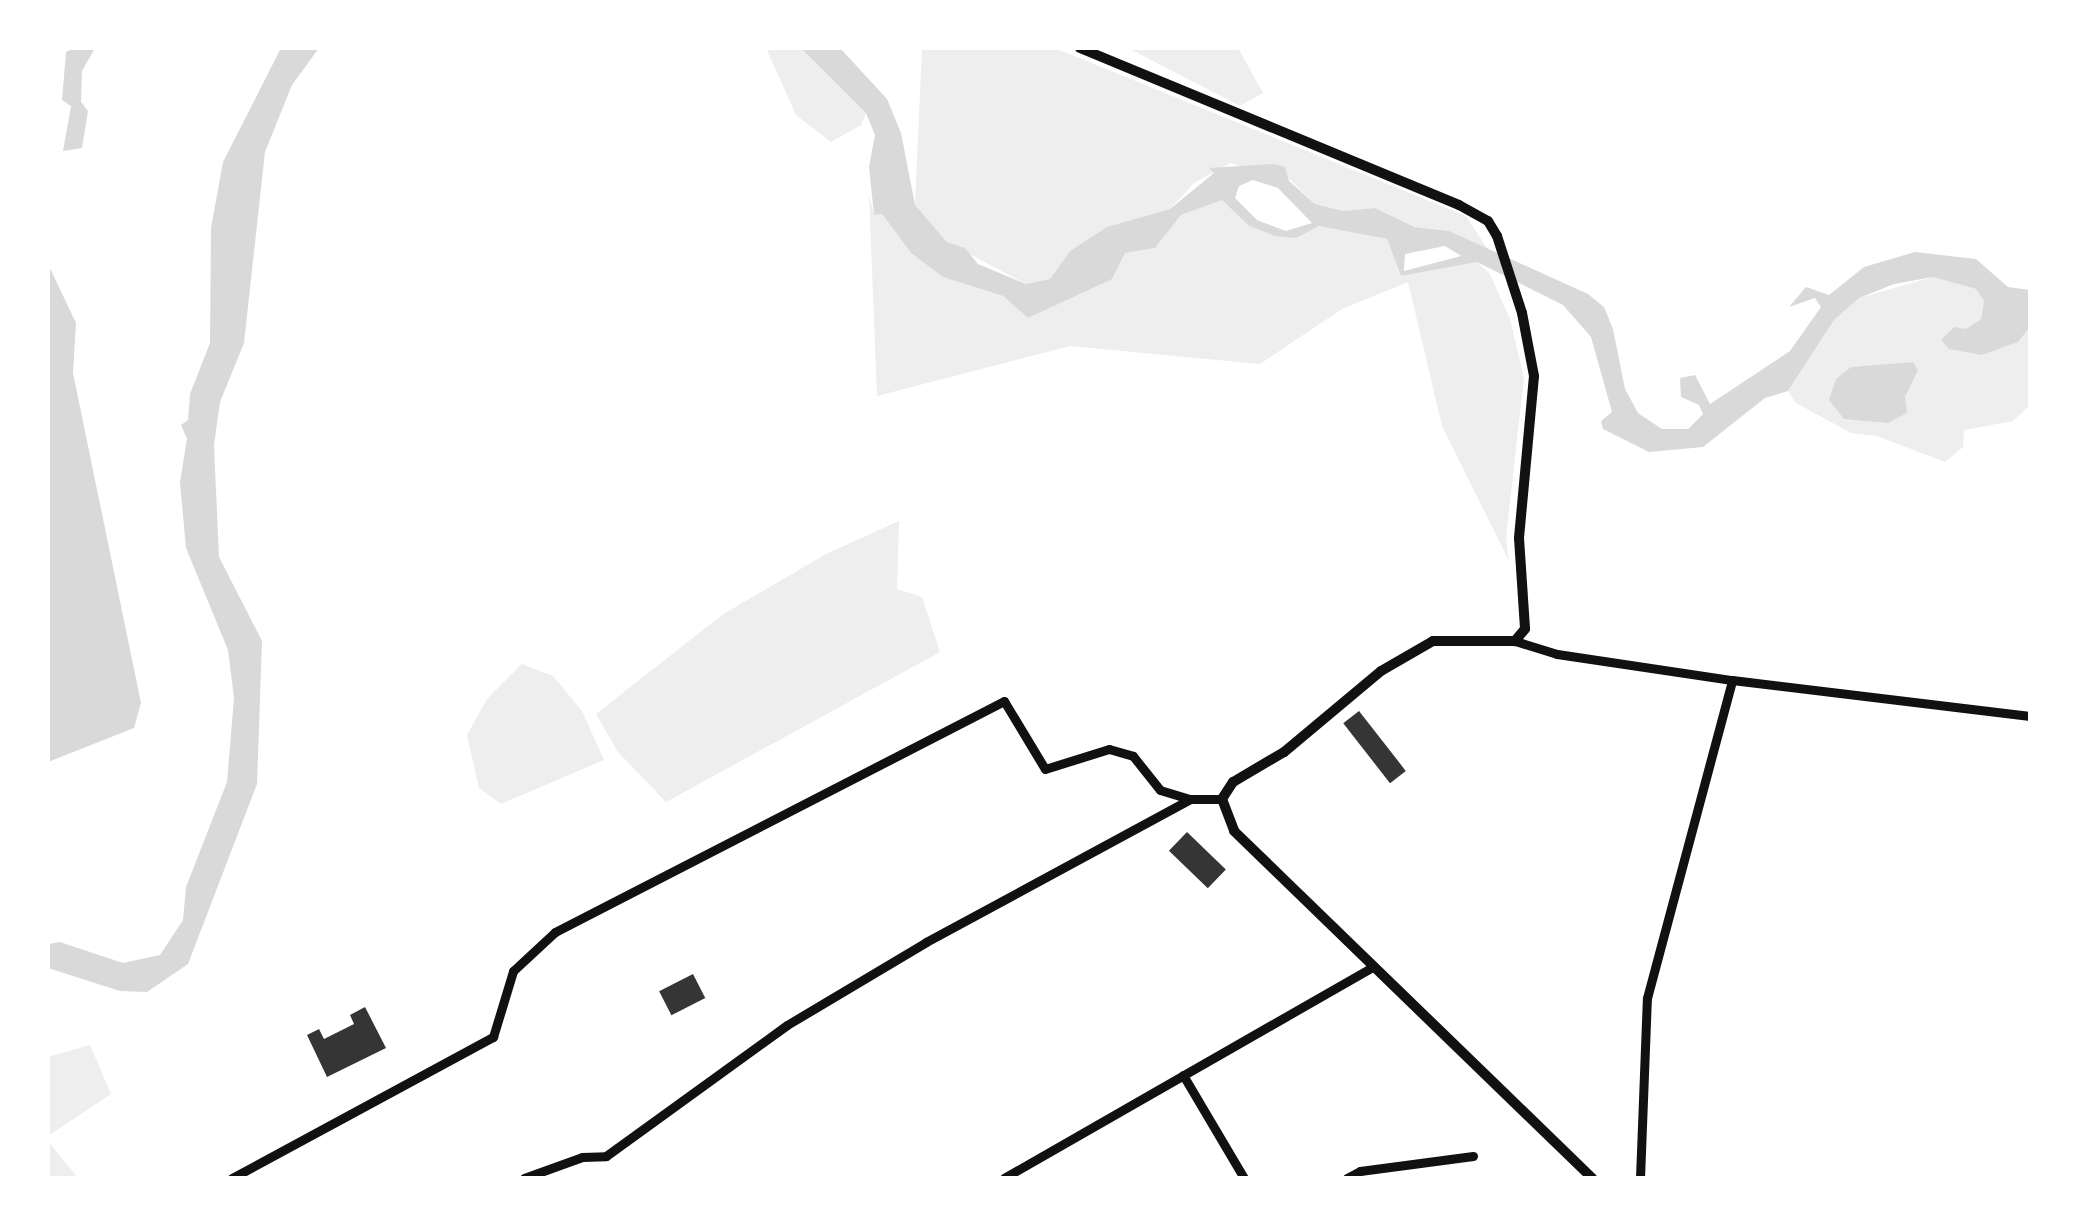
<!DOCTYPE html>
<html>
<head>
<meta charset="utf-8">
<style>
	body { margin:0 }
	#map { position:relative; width:2078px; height:1226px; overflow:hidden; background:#fff; font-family:Ubuntu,sans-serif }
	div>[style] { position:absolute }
	.green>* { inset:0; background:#eee }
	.water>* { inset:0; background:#d9d9d9 }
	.building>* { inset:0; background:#353535; transform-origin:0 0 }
	.minor>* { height:9px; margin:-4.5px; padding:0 4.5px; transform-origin:4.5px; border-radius:4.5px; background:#111 }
	.tertiary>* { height:10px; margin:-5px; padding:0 5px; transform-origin:5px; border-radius:5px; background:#111 }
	span { translate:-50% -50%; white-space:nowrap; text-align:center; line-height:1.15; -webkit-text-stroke:8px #fff; paint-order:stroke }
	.frame { position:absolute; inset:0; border:50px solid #fff; pointer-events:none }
</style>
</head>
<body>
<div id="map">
	<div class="green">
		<i style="clip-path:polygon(766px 48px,801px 48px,853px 95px,866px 113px,861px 125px,831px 142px,796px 115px)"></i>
		<i style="clip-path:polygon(922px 48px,1055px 48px,1466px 216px,1490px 253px,1449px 231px,1416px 227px,1375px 208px,1343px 211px,1315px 204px,1274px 164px,1251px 170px,1231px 163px,1194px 183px,1170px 209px,1108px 227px,1070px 251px,1050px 279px,1026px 284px,947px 242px,915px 205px)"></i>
		<i style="clip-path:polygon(1128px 48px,1238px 48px,1263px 93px,1240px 106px)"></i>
		<i style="clip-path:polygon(869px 194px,874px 215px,882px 214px,911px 253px,943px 277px,1003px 296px,1028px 318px,1125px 253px,1155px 248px,1181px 215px,1222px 200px,1249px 226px,1296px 238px,1319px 226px,1387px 239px,1401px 276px,1477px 262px,1490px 274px,1510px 319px,1524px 378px,1506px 537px,1509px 561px,1442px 426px,1408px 282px,1342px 309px,1260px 364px,1070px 346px,877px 396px)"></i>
		<i style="clip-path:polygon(evenodd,1933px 277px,1976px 289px,1984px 301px,1981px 319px,1966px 329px,1982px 355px,2018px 342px,2030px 327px,2030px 405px,2013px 421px,1964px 430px,1963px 447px,1945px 462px,1877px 436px,1851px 433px,1796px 403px,1788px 391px,1834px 320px,1859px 298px,1933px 277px,1912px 362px,1904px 404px,1851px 367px,1902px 364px,1912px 362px)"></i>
		<i style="clip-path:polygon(899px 521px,897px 589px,922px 597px,940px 652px,666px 802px,618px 752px,596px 714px,722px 615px,826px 554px)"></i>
		<i style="clip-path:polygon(522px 664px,553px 676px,582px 711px,604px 760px,501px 804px,479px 788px,467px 735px,487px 699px)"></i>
		<i style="clip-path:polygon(90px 1045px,111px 1094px,48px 1136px,48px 1057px)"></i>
		<i style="clip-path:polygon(48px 1141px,78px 1178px,48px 1178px)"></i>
	</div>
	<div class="water">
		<i style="clip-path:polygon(73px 48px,95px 48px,82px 71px,81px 102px,88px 111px,82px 148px,63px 151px,71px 106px,62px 100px,66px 52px)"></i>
		<i style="clip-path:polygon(281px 48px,319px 48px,292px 85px,265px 152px,244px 343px,220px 402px,214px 445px,219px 557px,262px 641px,257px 784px,188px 964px,147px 992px,120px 991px,48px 968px,48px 944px,60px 942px,123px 963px,160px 955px,183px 920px,186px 887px,227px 782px,234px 698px,228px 650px,186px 548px,180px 482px,187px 439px,181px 425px,188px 420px,190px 394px,210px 343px,211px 228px,223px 162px)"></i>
		<i style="clip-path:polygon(evenodd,801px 48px,840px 48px,887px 99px,901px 133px,915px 205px,947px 242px,965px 248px,978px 264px,1026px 284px,1050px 279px,1070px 251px,1107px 227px,1170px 209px,1214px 173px,1209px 168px,1274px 164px,1285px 167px,1289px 181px,1315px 204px,1343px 211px,1375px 208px,1415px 227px,1449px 231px,1588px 294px,1604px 307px,1613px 329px,1625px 389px,1638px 413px,1662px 429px,1688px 429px,1703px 414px,1699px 405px,1681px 397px,1680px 378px,1695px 375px,1710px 404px,1790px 351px,1821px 307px,1815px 298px,1789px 307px,1806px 287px,1829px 295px,1864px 267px,1915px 252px,1976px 259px,2008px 287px,2030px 290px,2030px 327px,2018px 342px,1982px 355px,1949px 349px,1941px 340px,1954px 327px,1966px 329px,1981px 319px,1984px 301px,1976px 289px,1933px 277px,1894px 284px,1859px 298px,1834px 320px,1788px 391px,1765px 398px,1703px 447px,1649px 452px,1603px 429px,1601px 421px,1612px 412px,1591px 337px,1563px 305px,1477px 262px,1401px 276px,1387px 239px,1319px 226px,1296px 238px,1275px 236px,1249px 226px,1222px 200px,1181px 215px,1155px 248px,1125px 253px,1112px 279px,1028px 318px,1003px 296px,943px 277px,911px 253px,882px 214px,874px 215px,869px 167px,875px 135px,866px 113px,801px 48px,1253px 180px,1278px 188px,1312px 223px,1286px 231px,1257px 220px,1235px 198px,1239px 186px,1253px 180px,801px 48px,1445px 246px,1461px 256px,1404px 271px,1405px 254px,1445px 246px)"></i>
		<i style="clip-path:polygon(48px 264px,76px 323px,73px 373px,141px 703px,134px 728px,48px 762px)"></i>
		<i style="clip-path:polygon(1913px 362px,1918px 370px,1905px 397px,1907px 413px,1888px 423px,1844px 419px,1829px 400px,1836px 379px,1851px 367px)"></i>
	</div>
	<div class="building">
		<i style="left:1359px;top:711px;width:76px;height:20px;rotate:52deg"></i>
		<i style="left:1187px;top:832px;width:54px;height:26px;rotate:44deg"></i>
		<i style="left:693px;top:974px;width:27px;height:38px;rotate:63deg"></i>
		<i style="clip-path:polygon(365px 1007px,386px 1048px,327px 1077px,307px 1035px,319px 1029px,324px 1039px,354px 1024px,350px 1015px)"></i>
	</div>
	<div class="minor">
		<i style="left:1515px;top:641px;width:44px;rotate:17.2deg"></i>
		<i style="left:1557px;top:654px;width:177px;rotate:8.5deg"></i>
		<i style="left:1732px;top:680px;width:300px;rotate:6.9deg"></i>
		<i style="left:1183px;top:1075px;width:120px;rotate:59.4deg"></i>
		<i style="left:232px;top:1178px;width:297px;rotate:-28.4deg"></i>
		<i style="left:493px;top:1037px;width:69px;rotate:-73.1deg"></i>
		<i style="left:513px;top:971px;width:57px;rotate:-42.9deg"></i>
		<i style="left:555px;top:932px;width:505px;rotate:-27.22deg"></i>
		<i style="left:1004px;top:701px;width:79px;rotate:58.9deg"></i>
		<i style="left:1045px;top:769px;width:67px;rotate:-17.4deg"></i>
		<i style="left:1109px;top:749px;width:25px;rotate:16deg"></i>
		<i style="left:1133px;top:756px;width:43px;rotate:51.5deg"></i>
		<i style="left:1160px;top:790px;width:31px;rotate:17deg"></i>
		<i style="left:524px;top:1178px;width:62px;rotate:-19.9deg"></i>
		<i style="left:582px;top:1157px;width:24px;rotate:-2deg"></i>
		<i style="left:606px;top:1156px;width:223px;rotate:-35.9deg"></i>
		<i style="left:787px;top:1025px;width:162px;rotate:-30.8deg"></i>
		<i style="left:926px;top:942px;width:300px;rotate:-28.4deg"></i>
		<i style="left:1190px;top:799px;width:32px"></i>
		<i style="left:1004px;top:1178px;width:426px;rotate:-29.8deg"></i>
		<i style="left:1347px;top:1178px;width:15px;rotate:-28deg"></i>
		<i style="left:1360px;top:1171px;width:114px;rotate:-7.6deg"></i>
		<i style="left:1640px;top:1178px;width:180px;rotate:-87.8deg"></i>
		<i style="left:1647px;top:998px;width:329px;rotate:-75deg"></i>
	</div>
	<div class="tertiary">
		<i style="left:1080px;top:48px;width:410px;rotate:22.5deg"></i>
		<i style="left:1459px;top:205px;width:33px;rotate:29deg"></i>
		<i style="left:1488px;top:221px;width:17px;rotate:59deg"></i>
		<i style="left:1497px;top:236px;width:81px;rotate:72deg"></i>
		<i style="left:1522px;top:313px;width:64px;rotate:79.2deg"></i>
		<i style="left:1534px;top:376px;width:163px;rotate:95.3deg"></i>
		<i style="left:1519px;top:538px;width:91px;rotate:86.2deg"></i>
		<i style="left:1525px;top:629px;width:16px;rotate:130deg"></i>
		<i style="left:1515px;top:641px;width:82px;rotate:180deg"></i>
		<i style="left:1433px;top:641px;width:60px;rotate:150deg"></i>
		<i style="left:1381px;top:671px;width:126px;rotate:140.1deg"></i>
		<i style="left:1284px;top:752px;width:59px;rotate:149.5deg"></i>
		<i style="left:1233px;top:782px;width:20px;rotate:123deg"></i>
		<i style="left:1222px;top:799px;width:34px;rotate:69deg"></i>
		<i style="left:1234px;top:831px;width:499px;rotate:44.1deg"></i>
	</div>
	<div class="frame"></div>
</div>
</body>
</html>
